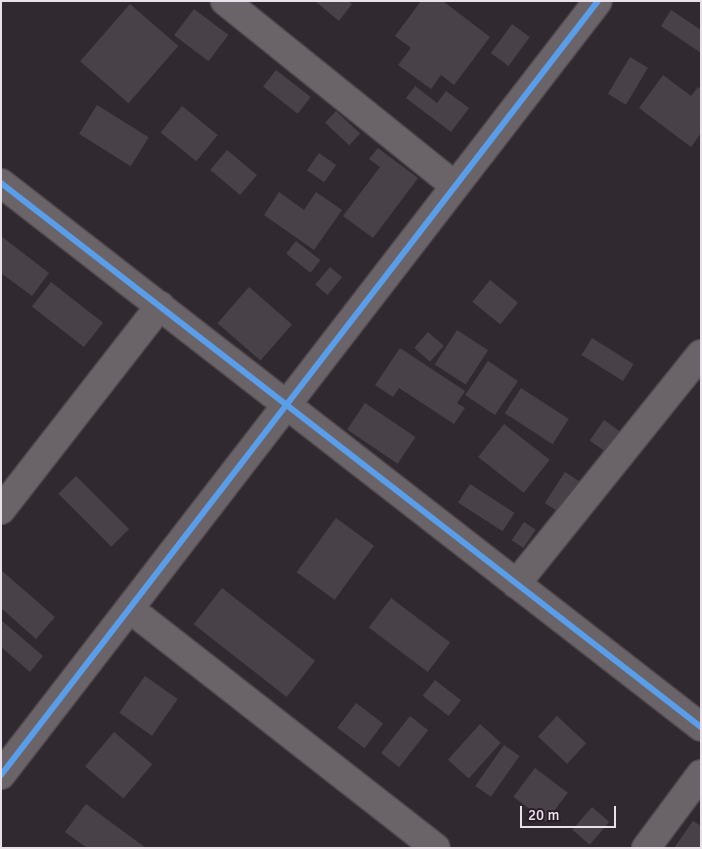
<!DOCTYPE html>
<html>
<head>
<meta charset="utf-8">
<style>
	body { margin:0 }
	#map { position:relative; width:702px; height:849px; overflow:hidden; background:#302a30; font-family:Signika,sans-serif }
	div>[style] { position:absolute }
	.building>* { inset:0; background:#484248; transform-origin:0 0 }
	.roads { filter:drop-shadow(1px 0 #4e484e) drop-shadow(-1px 0 #4e484e) drop-shadow(0 1px #4e484e) drop-shadow(0 -1px #4e484e) }
	.minor>* { height:28px; margin:-14px; padding:0 14px; transform-origin:14px; border-radius:14px; background:#6a6469 }
	.cycleway>* { height:6px; margin:-3px; padding:0 3px; transform-origin:3px; border-radius:3px; background:#5a9eea }
	span { translate:-50% -50%; white-space:nowrap; text-align:center; line-height:1.15; -webkit-text-stroke:4px #291c29; paint-order:stroke }
	.frame { position:absolute; inset:0; border:2px solid #e9e0e9; pointer-events:none }
	.scale { position:absolute; left:520px; top:806px; width:96px; height:22px; box-sizing:border-box; border:2px solid #e9e0e9; border-top:0; padding-left:6px; font-size:15px; line-height:18px; white-space:nowrap; color:#e9e0e9; -webkit-text-stroke:4px #291c29; paint-order:stroke }
</style>
</head>
<body>
<div id="map">
	<div class="building">
		<i style="clip-path:polygon(315px 1px,348px 1px,352px 4px,339px 21px)"></i>
		<i style="clip-path:polygon(421px 1px,443px 1px,490px 37px,454px 85px,441px 75px,431px 89px,398px 65px,411px 48px,395px 36px)"></i>
		<i style="left:130px;top:4px;width:64px;height:76px;rotate:41deg"></i>
		<i style="left:194px;top:9px;width:43px;height:33px;rotate:37deg"></i>
		<i style="clip-path:polygon(671px 10px,701px 30px,701px 53px,661px 26px)"></i>
		<i style="left:512px;top:24px;width:22px;height:36px;rotate:36deg"></i>
		<i style="left:630px;top:57px;width:21px;height:43px;rotate:31deg"></i>
		<i style="left:276px;top:70px;width:44px;height:21px;rotate:38deg"></i>
		<i style="clip-path:polygon(663px 75px,691px 96px,698px 87px,701px 89px,701px 133px,691px 147px,639px 108px)"></i>
		<i style="clip-path:polygon(415px 86px,437px 103px,446px 91px,469px 108px,451px 132px,406px 98px)"></i>
		<i style="left:97px;top:105px;width:61px;height:34px;rotate:32deg"></i>
		<i style="left:182px;top:106px;width:46px;height:34px;rotate:39deg"></i>
		<i style="left:336px;top:111px;width:33px;height:16px;rotate:43deg"></i>
		<i style="clip-path:polygon(378px 148px,418px 178px,373px 238px,343px 216px,380px 167px,369px 159px)"></i>
		<i style="left:227px;top:150px;width:39px;height:26px;rotate:40deg"></i>
		<i style="left:319px;top:153px;width:21px;height:21px;rotate:35deg"></i>
		<i style="clip-path:polygon(279px 192px,304px 210px,316px 192px,342px 210px,314px 250px,264px 215px)"></i>
		<i style="clip-path:polygon(1px 236px,49px 273px,32px 296px,1px 273px)"></i>
		<i style="left:296px;top:241px;width:31px;height:16px;rotate:38deg"></i>
		<i style="left:330px;top:267px;width:16px;height:23px;rotate:40deg"></i>
		<i style="left:490px;top:280px;width:36px;height:28px;rotate:39deg"></i>
		<i style="left:51px;top:282px;width:66px;height:31px;rotate:38deg"></i>
		<i style="left:249px;top:287px;width:57px;height:48px;rotate:41deg"></i>
		<i style="left:457px;top:330px;width:37px;height:41px;rotate:33deg"></i>
		<i style="left:428px;top:332px;width:21px;height:21px;rotate:41deg"></i>
		<i style="left:592px;top:338px;width:49px;height:20px;rotate:32deg"></i>
		<i style="clip-path:polygon(400px 348px,465px 391px,457px 403px,465px 408px,454px 424px,399px 388px,393px 397px,375px 385px)"></i>
		<i style="left:488px;top:361px;width:36px;height:41px;rotate:34deg"></i>
		<i style="left:521px;top:388px;width:57px;height:30px;rotate:33deg"></i>
		<i style="left:365px;top:403px;width:61px;height:32px;rotate:34deg"></i>
		<i style="left:604px;top:420px;width:19px;height:25px;rotate:35deg"></i>
		<i style="left:504px;top:424px;width:58px;height:42px;rotate:38deg"></i>
		<i style="left:565px;top:472px;width:17px;height:37px;rotate:33deg"></i>
		<i style="left:76px;top:476px;width:75px;height:25px;rotate:45deg"></i>
		<i style="left:470px;top:484px;width:53px;height:22px;rotate:33deg"></i>
		<i style="left:336px;top:518px;width:47px;height:67px;rotate:36deg"></i>
		<i style="left:524px;top:522px;width:14px;height:22px;rotate:34deg"></i>
		<i style="clip-path:polygon(1px 570px,55px 617px,36px 639px,1px 608px)"></i>
		<i style="left:222px;top:588px;width:118px;height:46px;rotate:38deg"></i>
		<i style="left:391px;top:598px;width:74px;height:37px;rotate:37deg"></i>
		<i style="clip-path:polygon(1px 620px,43px 656px,30px 672px,1px 647px)"></i>
		<i style="left:145px;top:676px;width:40px;height:45px;rotate:35deg"></i>
		<i style="left:435px;top:680px;width:33px;height:20px;rotate:38deg"></i>
		<i style="left:356px;top:703px;width:34px;height:31px;rotate:37deg"></i>
		<i style="left:410px;top:716px;width:23px;height:47px;rotate:38deg"></i>
		<i style="left:557px;top:716px;width:40px;height:28px;rotate:43deg"></i>
		<i style="left:480px;top:724px;width:28px;height:48px;rotate:42deg"></i>
		<i style="left:114px;top:732px;width:50px;height:45px;rotate:40deg"></i>
		<i style="left:504px;top:745px;width:19px;height:50px;rotate:35deg"></i>
		<i style="left:535px;top:768px;width:41px;height:36px;rotate:37deg"></i>
		<i style="clip-path:polygon(86px 804px,146px 848px,87px 848px,65px 832px)"></i>
		<i style="left:592px;top:807px;width:23px;height:30px;rotate:41deg"></i>
		<i style="clip-path:polygon(693px 821px,701px 826px,701px 848px,674px 848px)"></i>
	</div>
	<div class="roads">
		<div class="minor">
			<i style="left:225px;top:1px;width:295px;rotate:38.8deg"></i>
			<i style="left:1px;top:183px;width:887px;rotate:37.85deg"></i>
			<i style="left:1px;top:510px;width:259px;rotate:-52.1deg"></i>
			<i style="left:516px;top:584px;width:295px;rotate:-51.2deg"></i>
			<i style="left:130px;top:609px;width:388px;rotate:38deg"></i>
			<i style="left:1px;top:775px;width:977px;rotate:-52.36deg"></i>
			<i style="left:646px;top:848px;width:92px;rotate:-53.4deg"></i>
		</div>
	</div>
	<div class="cycleway">
		<i style="left:1px;top:183px;width:887px;rotate:37.85deg"></i>
		<i style="left:1px;top:775px;width:977px;rotate:-52.36deg"></i>
	</div>
	<div class="frame"></div>
	<div class="scale">20 m</div>
</div>
</body>
</html>
